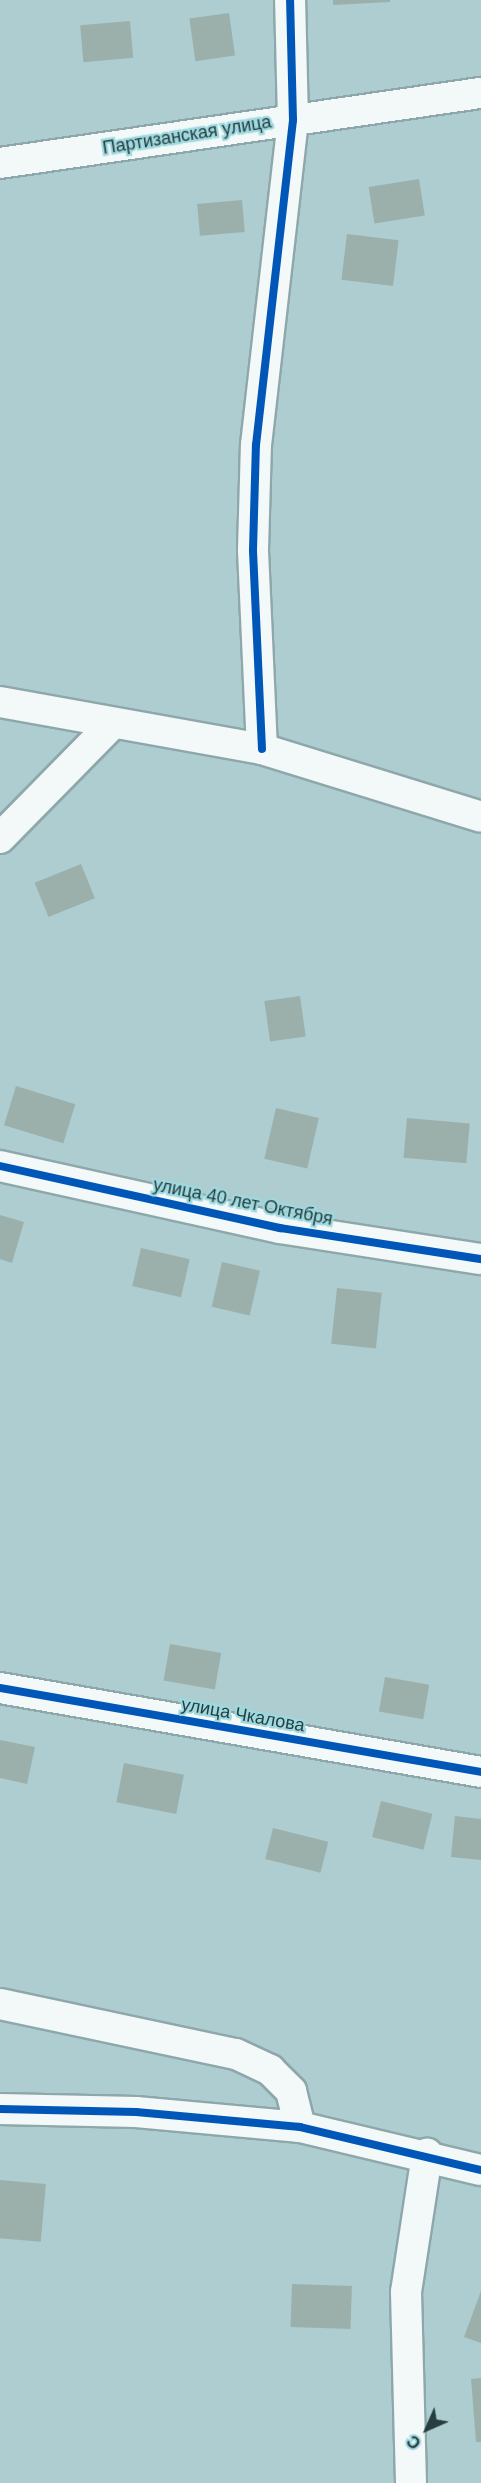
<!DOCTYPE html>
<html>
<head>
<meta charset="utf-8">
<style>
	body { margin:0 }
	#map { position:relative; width:481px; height:2483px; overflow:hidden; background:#adcdd0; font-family:Helvetica,sans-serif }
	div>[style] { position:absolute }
	.building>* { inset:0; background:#9bb0ab; transform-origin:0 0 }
	.roads { filter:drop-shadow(2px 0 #8ea7aa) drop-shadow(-2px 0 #8ea7aa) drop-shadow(0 2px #8ea7aa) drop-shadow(0 -2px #8ea7aa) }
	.minor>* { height:30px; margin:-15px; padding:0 15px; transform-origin:15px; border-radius:15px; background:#f3f8f8 }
	.cycleway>* { height:8px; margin:-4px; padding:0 4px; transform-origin:4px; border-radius:4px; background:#0057b8 }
	span { translate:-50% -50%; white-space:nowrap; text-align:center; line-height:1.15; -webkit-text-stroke:4.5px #9ed9df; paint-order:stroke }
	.street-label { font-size:18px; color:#263e40 }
	.north { position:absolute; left:397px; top:2399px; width:60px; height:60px; -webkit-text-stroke:4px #9ed9df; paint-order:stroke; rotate:225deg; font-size:16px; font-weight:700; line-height:24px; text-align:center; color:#263e40 }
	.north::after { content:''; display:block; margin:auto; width:21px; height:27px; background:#263e40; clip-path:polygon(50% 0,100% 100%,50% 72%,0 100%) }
</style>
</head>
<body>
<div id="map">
	<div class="building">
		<i style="clip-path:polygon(333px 0,390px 0,390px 2px,333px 5px)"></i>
		<i style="left:229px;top:13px;width:43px;height:40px;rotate:82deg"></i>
		<i style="left:130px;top:21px;width:37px;height:50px;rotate:85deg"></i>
		<i style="left:419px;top:179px;width:37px;height:51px;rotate:81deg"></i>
		<i style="left:242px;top:200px;width:32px;height:45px;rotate:85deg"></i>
		<i style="left:347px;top:234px;width:52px;height:46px;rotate:7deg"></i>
		<i style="left:81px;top:864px;width:37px;height:50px;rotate:68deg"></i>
		<i style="left:300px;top:996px;width:41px;height:36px;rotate:82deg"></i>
		<i style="left:16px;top:1086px;width:62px;height:41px;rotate:17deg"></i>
		<i style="left:276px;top:1108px;width:44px;height:52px;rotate:13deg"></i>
		<i style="left:407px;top:1118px;width:63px;height:40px;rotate:5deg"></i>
		<i style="clip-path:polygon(0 1215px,24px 1222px,12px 1263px,0 1259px)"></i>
		<i style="left:141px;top:1248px;width:50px;height:39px;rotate:13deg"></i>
		<i style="left:222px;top:1262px;width:39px;height:46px;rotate:13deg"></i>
		<i style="left:337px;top:1288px;width:45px;height:56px;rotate:6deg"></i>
		<i style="left:170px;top:1644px;width:52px;height:37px;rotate:10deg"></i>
		<i style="left:385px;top:1677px;width:45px;height:35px;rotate:10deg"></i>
		<i style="clip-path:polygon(0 1740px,35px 1747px,27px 1784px,0 1778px)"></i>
		<i style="left:124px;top:1763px;width:61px;height:40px;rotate:11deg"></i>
		<i style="left:381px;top:1801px;width:53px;height:37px;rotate:14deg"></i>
		<i style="clip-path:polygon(455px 1816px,481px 1819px,481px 1860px,451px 1857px)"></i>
		<i style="left:273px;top:1828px;width:57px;height:32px;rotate:14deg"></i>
		<i style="left:0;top:2180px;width:46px;height:58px;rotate:5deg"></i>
		<i style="left:292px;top:2284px;width:60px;height:43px;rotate:2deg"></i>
		<i style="clip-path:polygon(481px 2291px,481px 2343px,464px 2337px)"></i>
		<i style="clip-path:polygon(481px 2378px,481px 2442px,476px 2442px,471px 2379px)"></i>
	</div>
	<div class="roads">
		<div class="minor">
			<i style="left:0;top:163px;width:486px;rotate:-8.3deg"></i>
			<i style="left:0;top:702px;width:266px;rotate:10.2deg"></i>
			<i style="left:262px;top:749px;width:229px;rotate:17.2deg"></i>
			<i style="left:262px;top:749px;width:199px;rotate:-92.6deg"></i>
			<i style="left:253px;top:550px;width:105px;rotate:-88.4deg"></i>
			<i style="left:256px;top:445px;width:327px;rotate:-83.5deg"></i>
			<i style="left:293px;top:120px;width:120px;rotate:-91.4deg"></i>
			<i style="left:0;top:838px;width:161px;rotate:-45.5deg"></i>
			<i style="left:0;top:1166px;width:287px;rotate:12.5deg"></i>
			<i style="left:280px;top:1228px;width:203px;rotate:8.8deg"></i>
			<i style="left:0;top:1688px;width:488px;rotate:9.9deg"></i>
			<i style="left:0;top:2004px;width:241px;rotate:12deg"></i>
			<i style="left:236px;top:2054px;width:38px;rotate:25deg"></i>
			<i style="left:270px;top:2070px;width:30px;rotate:45deg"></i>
			<i style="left:291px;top:2091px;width:37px;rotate:76deg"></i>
			<i style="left:0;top:2109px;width:136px;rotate:1.3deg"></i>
			<i style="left:136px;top:2112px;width:165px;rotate:5.2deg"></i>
			<i style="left:300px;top:2127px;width:186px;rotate:13.4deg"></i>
			<i style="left:411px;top:2483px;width:191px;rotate:-91.5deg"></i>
			<i style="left:406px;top:2292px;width:140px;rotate:-81.3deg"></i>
		</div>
	</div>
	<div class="cycleway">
		<i style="left:262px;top:749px;width:199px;rotate:-92.6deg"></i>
		<i style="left:253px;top:550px;width:105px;rotate:-88.4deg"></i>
		<i style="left:256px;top:445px;width:327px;rotate:-83.5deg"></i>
		<i style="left:293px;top:120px;width:120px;rotate:-91.4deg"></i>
		<i style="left:0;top:1166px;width:287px;rotate:12.5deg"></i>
		<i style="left:280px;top:1228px;width:203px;rotate:8.8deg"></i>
		<i style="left:0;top:1688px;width:488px;rotate:9.9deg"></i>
		<i style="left:0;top:2109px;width:136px;rotate:1.3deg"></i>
		<i style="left:136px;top:2112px;width:165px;rotate:5.2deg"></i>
		<i style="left:300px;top:2127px;width:186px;rotate:13.4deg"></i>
	</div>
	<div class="street-label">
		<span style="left:187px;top:135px;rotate:-9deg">Партизанская улица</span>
		<span style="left:243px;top:1202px;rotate:11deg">улица 40 лет Октября</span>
		<span style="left:243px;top:1715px;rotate:10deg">улица Чкалова</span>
	</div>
	<div class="north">С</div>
</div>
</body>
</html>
